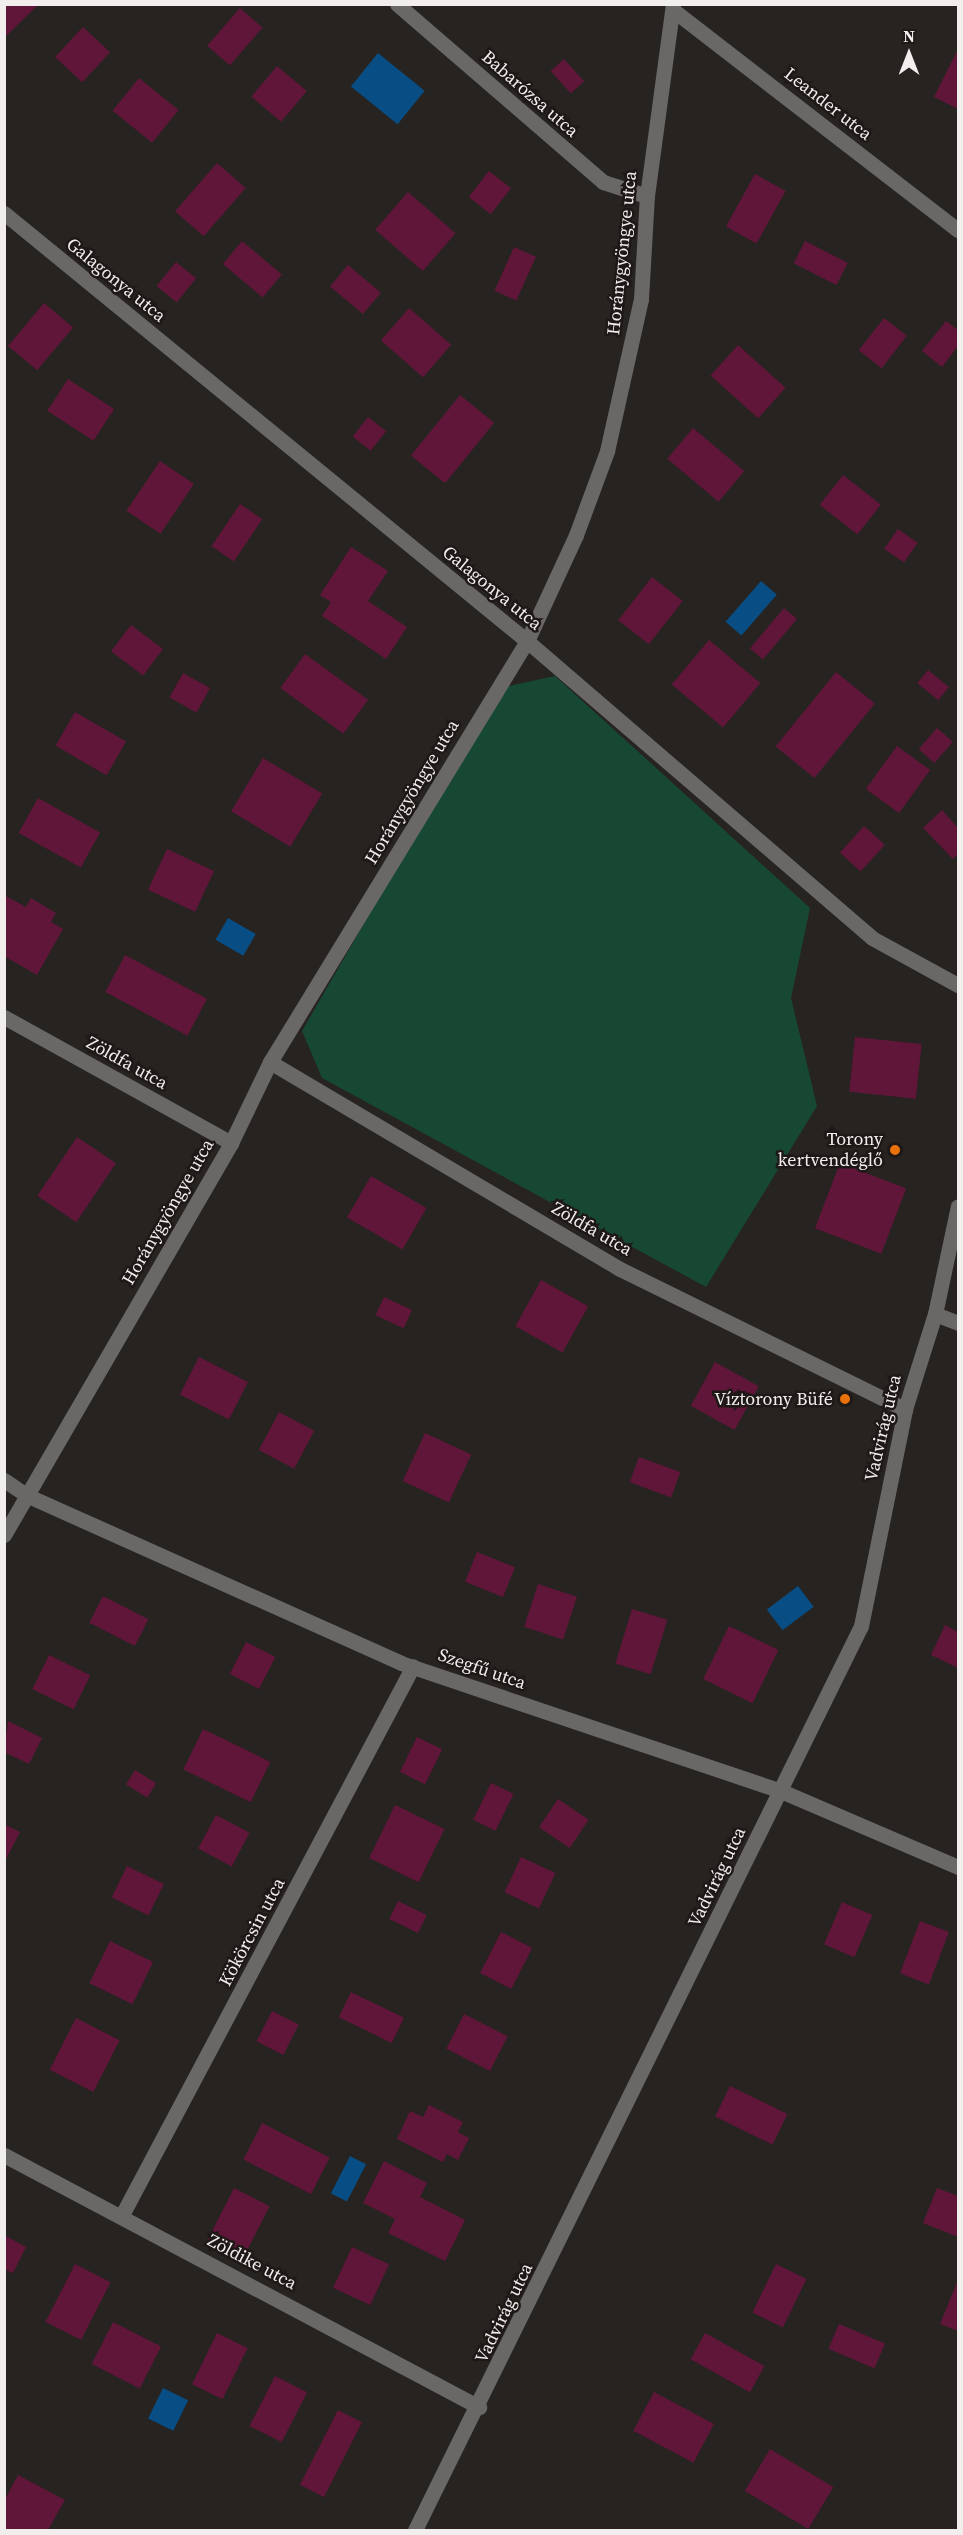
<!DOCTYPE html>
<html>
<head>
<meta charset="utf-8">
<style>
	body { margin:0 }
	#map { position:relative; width:963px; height:2535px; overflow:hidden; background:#272321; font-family:"Source Serif 4",serif }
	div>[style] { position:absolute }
	.green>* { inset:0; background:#164834 }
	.water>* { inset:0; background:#084e84; transform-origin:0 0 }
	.building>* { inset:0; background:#5f1638; transform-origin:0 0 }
	.street>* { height:15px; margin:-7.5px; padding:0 7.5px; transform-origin:7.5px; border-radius:7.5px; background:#6a6866 }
	.dots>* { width:16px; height:16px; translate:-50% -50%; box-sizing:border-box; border:3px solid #1e1917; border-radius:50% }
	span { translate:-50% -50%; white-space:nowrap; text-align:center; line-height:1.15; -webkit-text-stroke:5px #1e1917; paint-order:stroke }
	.street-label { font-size:18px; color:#f2eeed }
	.poi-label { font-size:18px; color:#f2eeed }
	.right { translate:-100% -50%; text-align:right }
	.frame { position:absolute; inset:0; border:6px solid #f2eeed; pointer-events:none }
	.north { position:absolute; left:879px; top:24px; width:60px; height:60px; -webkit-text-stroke:4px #1e1917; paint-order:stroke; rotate:0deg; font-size:16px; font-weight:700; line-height:24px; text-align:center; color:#f2eeed }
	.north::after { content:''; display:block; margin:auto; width:21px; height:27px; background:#f2eeed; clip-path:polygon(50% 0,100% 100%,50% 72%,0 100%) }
</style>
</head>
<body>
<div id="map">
	<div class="green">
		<i style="clip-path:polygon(555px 676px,810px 908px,791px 998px,817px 1106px,706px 1287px,322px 1078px,302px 1031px,500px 688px)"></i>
	</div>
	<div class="water">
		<i style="left:378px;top:53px;width:60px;height:43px;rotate:39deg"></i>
		<i style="left:761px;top:581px;width:21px;height:54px;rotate:41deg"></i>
		<i style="left:228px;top:918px;width:32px;height:25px;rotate:30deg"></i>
		<i style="left:798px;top:1586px;width:26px;height:39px;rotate:53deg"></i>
		<i style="left:350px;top:2156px;width:18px;height:42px;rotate:27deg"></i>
		<i style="left:163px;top:2388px;width:28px;height:34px;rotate:26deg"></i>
	</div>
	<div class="building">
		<i style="clip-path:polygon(4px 4px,39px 4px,4px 38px)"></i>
		<i style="left:240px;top:8px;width:30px;height:50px;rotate:41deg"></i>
		<i style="left:83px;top:27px;width:37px;height:41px;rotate:43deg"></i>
		<i style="clip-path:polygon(958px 49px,958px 109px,934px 97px)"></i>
		<i style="left:564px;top:59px;width:30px;height:18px;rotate:48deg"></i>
		<i style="left:277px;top:66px;width:39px;height:40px;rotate:40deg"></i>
		<i style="left:139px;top:78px;width:51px;height:42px;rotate:39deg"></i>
		<i style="left:217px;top:163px;width:38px;height:64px;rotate:41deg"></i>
		<i style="left:489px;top:171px;width:28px;height:33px;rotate:38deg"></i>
		<i style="left:755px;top:174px;width:35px;height:60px;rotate:29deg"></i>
		<i style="left:408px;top:192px;width:63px;height:50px;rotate:41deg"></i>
		<i style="left:242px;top:241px;width:52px;height:30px;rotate:40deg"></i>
		<i style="left:805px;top:241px;width:48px;height:25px;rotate:27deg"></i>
		<i style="left:514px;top:247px;width:24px;height:48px;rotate:24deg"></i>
		<i style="left:176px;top:262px;width:26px;height:31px;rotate:39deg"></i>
		<i style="left:348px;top:265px;width:43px;height:28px;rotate:40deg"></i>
		<i style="left:44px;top:303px;width:38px;height:56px;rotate:40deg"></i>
		<i style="left:409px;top:308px;width:56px;height:43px;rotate:41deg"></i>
		<i style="left:884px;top:318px;width:29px;height:41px;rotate:38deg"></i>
		<i style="clip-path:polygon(946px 321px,958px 330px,958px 346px,942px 367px,922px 351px)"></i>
		<i style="left:738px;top:345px;width:64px;height:41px;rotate:42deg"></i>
		<i style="left:68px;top:379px;width:55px;height:38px;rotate:33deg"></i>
		<i style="left:460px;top:395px;width:44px;height:78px;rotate:39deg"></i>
		<i style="left:368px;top:417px;width:23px;height:25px;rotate:38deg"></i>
		<i style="left:693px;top:428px;width:67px;height:40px;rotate:40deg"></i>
		<i style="left:160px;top:461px;width:41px;height:60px;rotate:34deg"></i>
		<i style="left:843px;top:475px;width:48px;height:38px;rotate:38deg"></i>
		<i style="left:240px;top:504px;width:27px;height:51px;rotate:34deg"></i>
		<i style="left:898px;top:529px;width:24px;height:24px;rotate:35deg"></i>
		<i style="clip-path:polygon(351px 547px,388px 571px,368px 601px,407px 627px,386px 659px,322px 616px,331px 602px,320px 595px)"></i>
		<i style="left:652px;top:577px;width:39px;height:55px;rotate:38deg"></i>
		<i style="left:784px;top:608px;width:17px;height:53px;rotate:40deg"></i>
		<i style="left:131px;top:625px;width:40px;height:33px;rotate:37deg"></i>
		<i style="left:709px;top:640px;width:67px;height:58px;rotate:40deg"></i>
		<i style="left:305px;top:654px;width:78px;height:42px;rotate:36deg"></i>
		<i style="left:928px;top:670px;width:27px;height:17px;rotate:39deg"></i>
		<i style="left:836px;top:672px;width:50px;height:96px;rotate:39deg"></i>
		<i style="left:183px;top:673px;width:31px;height:28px;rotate:29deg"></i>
		<i style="left:75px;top:712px;width:59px;height:39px;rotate:30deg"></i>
		<i style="left:937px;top:728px;width:21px;height:28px;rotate:41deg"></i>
		<i style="left:897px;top:746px;width:41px;height:53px;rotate:36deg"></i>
		<i style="left:263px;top:758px;width:69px;height:62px;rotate:31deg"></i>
		<i style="left:38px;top:798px;width:71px;height:40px;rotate:29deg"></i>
		<i style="clip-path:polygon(942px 810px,958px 828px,958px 854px,953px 859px,923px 828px)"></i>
		<i style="left:864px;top:826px;width:28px;height:36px;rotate:42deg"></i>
		<i style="left:167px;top:849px;width:52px;height:45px;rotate:25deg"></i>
		<i style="clip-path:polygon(4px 895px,26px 907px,31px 898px,56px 913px,51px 922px,63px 929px,37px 975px,4px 956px)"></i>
		<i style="left:125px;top:955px;width:93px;height:42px;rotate:28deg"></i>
		<i style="left:855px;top:1037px;width:67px;height:55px;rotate:6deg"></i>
		<i style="left:77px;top:1137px;width:47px;height:71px;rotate:34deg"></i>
		<i style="left:840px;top:1163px;width:71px;height:70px;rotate:21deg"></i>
		<i style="left:371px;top:1176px;width:64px;height:48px;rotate:30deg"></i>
		<i style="left:541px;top:1280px;width:54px;height:53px;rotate:29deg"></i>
		<i style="left:384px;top:1297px;width:31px;height:20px;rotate:25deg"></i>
		<i style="left:199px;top:1357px;width:55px;height:42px;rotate:27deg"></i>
		<i style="left:715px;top:1362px;width:50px;height:50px;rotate:29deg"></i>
		<i style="left:279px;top:1412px;width:40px;height:43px;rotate:28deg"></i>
		<i style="left:425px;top:1433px;width:51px;height:53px;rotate:25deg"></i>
		<i style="left:639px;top:1457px;width:44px;height:27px;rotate:20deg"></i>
		<i style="left:477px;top:1552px;width:41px;height:32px;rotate:22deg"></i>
		<i style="left:538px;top:1584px;width:41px;height:45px;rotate:18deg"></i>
		<i style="left:103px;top:1596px;width:51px;height:30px;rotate:27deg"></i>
		<i style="left:632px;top:1609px;width:37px;height:57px;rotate:17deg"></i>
		<i style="clip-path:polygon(945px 1625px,958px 1632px,958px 1668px,931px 1655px)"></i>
		<i style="left:729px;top:1626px;width:55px;height:59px;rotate:26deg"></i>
		<i style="left:246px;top:1642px;width:33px;height:36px;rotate:27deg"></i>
		<i style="left:49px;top:1655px;width:46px;height:38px;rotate:26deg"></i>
		<i style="clip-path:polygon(8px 1721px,42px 1738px,29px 1764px,4px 1752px)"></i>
		<i style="left:203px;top:1729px;width:75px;height:45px;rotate:26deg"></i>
		<i style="left:417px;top:1737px;width:28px;height:39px;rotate:26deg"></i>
		<i style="left:135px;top:1770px;width:25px;height:17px;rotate:32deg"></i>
		<i style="left:491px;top:1783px;width:25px;height:41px;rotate:26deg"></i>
		<i style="left:558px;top:1799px;width:37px;height:34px;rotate:34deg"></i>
		<i style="left:395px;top:1805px;width:55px;height:59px;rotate:26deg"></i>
		<i style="left:216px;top:1815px;width:38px;height:38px;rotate:28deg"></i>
		<i style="clip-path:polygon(4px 1824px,20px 1832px,4px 1863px)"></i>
		<i style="left:521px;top:1857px;width:38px;height:39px;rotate:25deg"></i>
		<i style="left:127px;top:1866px;width:41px;height:35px;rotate:26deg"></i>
		<i style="left:398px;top:1901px;width:32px;height:20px;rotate:26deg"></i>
		<i style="left:842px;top:1902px;width:33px;height:46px;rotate:23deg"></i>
		<i style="left:920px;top:1921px;width:31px;height:56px;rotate:21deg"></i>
		<i style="left:501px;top:1932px;width:35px;height:46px;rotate:27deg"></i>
		<i style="left:110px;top:1941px;width:48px;height:47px;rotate:26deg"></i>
		<i style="left:351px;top:1992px;width:59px;height:28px;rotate:26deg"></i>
		<i style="left:272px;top:2011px;width:30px;height:34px;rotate:27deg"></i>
		<i style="left:464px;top:2014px;width:49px;height:39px;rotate:27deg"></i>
		<i style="left:76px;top:2018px;width:49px;height:58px;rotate:27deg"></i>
		<i style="left:730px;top:2086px;width:64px;height:34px;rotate:26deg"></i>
		<i style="clip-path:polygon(429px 2105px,463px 2122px,458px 2132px,469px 2138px,458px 2160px,447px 2154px,443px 2162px,397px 2139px,410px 2111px,423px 2117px)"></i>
		<i style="left:262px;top:2123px;width:76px;height:41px;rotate:27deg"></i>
		<i style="clip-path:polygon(384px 2161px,427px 2183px,420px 2197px,465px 2220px,445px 2261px,388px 2233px,395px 2219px,363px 2203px)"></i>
		<i style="left:234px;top:2188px;width:40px;height:58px;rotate:27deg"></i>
		<i style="clip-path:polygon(937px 2188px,958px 2196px,958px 2237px,923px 2223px)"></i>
		<i style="clip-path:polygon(4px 2235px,26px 2247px,13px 2273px,4px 2269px)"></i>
		<i style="left:352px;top:2247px;width:41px;height:45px;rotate:25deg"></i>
		<i style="left:75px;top:2264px;width:40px;height:65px;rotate:27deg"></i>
		<i style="left:776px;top:2264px;width:34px;height:54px;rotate:26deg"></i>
		<i style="clip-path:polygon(958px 2280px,958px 2331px,940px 2324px)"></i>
		<i style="left:113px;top:2322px;width:54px;height:47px;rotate:27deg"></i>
		<i style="left:839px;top:2324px;width:50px;height:27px;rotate:23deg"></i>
		<i style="left:217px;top:2333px;width:34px;height:57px;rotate:26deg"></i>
		<i style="left:705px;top:2333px;width:68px;height:30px;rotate:29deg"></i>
		<i style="left:275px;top:2376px;width:36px;height:56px;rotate:27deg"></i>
		<i style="left:654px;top:2392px;width:68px;height:44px;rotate:28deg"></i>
		<i style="left:338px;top:2410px;width:27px;height:84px;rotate:27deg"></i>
		<i style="left:770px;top:2449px;width:74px;height:49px;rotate:31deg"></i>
		<i style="clip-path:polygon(18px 2475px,65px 2500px,48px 2530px,4px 2529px,4px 2501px)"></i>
	</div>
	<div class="street">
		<i style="left:397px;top:4px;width:272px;rotate:40.8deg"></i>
		<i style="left:603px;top:182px;width:46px;rotate:17.7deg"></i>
		<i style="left:673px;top:10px;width:360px;rotate:37.7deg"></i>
		<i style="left:4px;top:213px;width:676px;rotate:39.3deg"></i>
		<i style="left:527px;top:641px;width:455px;rotate:40.7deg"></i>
		<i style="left:872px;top:938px;width:98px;rotate:28.7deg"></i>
		<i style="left:4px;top:1017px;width:260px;rotate:29deg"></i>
		<i style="left:270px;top:1062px;width:407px;rotate:30.6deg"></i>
		<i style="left:620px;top:1269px;width:318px;rotate:26.2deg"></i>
		<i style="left:935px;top:1314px;width:25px;rotate:21deg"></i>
		<i style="left:4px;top:1480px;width:27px;rotate:34deg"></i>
		<i style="left:26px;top:1495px;width:411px;rotate:24.1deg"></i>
		<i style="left:401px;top:1663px;width:401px;rotate:18.6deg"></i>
		<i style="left:781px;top:1791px;width:193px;rotate:23.2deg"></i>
		<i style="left:4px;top:1535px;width:453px;rotate:-59.9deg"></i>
		<i style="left:231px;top:1143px;width:90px;rotate:-64.3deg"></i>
		<i style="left:270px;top:1062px;width:493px;rotate:-58.6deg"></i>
		<i style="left:527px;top:641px;width:117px;rotate:-65.2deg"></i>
		<i style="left:576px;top:535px;width:90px;rotate:-69.7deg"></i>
		<i style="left:607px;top:451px;width:156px;rotate:-77.4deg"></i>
		<i style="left:641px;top:299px;width:103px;rotate:-86.7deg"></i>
		<i style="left:647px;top:196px;width:194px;rotate:-82.3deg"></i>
		<i style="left:4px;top:2155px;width:538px;rotate:27.95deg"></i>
		<i style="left:122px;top:2215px;width:621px;rotate:-62.07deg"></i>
		<i style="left:415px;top:2530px;width:1008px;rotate:-63.74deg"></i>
		<i style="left:861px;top:1626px;width:221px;rotate:-78.5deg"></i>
		<i style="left:905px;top:1409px;width:100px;rotate:-72.5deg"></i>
		<i style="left:935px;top:1314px;width:110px;rotate:-78deg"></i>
	</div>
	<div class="dots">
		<i style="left:895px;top:1150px;background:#e8710a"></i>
		<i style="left:845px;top:1399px;background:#e8710a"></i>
	</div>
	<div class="street-label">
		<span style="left:530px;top:94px;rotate:41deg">Babarózsa utca</span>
		<span style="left:828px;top:104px;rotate:38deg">Leander utca</span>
		<span style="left:622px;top:253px;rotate:-84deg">Horánygyöngye utca</span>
		<span style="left:116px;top:280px;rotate:39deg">Galagonya utca</span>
		<span style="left:492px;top:588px;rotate:39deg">Galagonya utca</span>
		<span style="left:412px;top:792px;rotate:-59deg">Horánygyöngye utca</span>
		<span style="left:127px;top:1063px;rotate:29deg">Zöldfa utca</span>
		<span style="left:168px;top:1212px;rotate:-60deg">Horánygyöngye utca</span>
		<span style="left:592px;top:1229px;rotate:30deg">Zöldfa utca</span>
		<span style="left:883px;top:1428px;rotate:-77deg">Vadvirág utca</span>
		<span style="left:482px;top:1669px;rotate:19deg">Szegfű utca</span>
		<span style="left:717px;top:1877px;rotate:-64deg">Vadvirág utca</span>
		<span style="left:252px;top:1932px;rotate:-62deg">Kökörcsin utca</span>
		<span style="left:252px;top:2262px;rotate:28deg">Zöldike utca</span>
		<span style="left:504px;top:2313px;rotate:-64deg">Vadvirág utca</span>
	</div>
	<div class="poi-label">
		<span class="right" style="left:883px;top:1150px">Torony<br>kertvendéglő</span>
		<span class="right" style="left:833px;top:1399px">Víztorony Büfé</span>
	</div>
	<div class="frame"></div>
	<div class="north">N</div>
</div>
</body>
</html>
